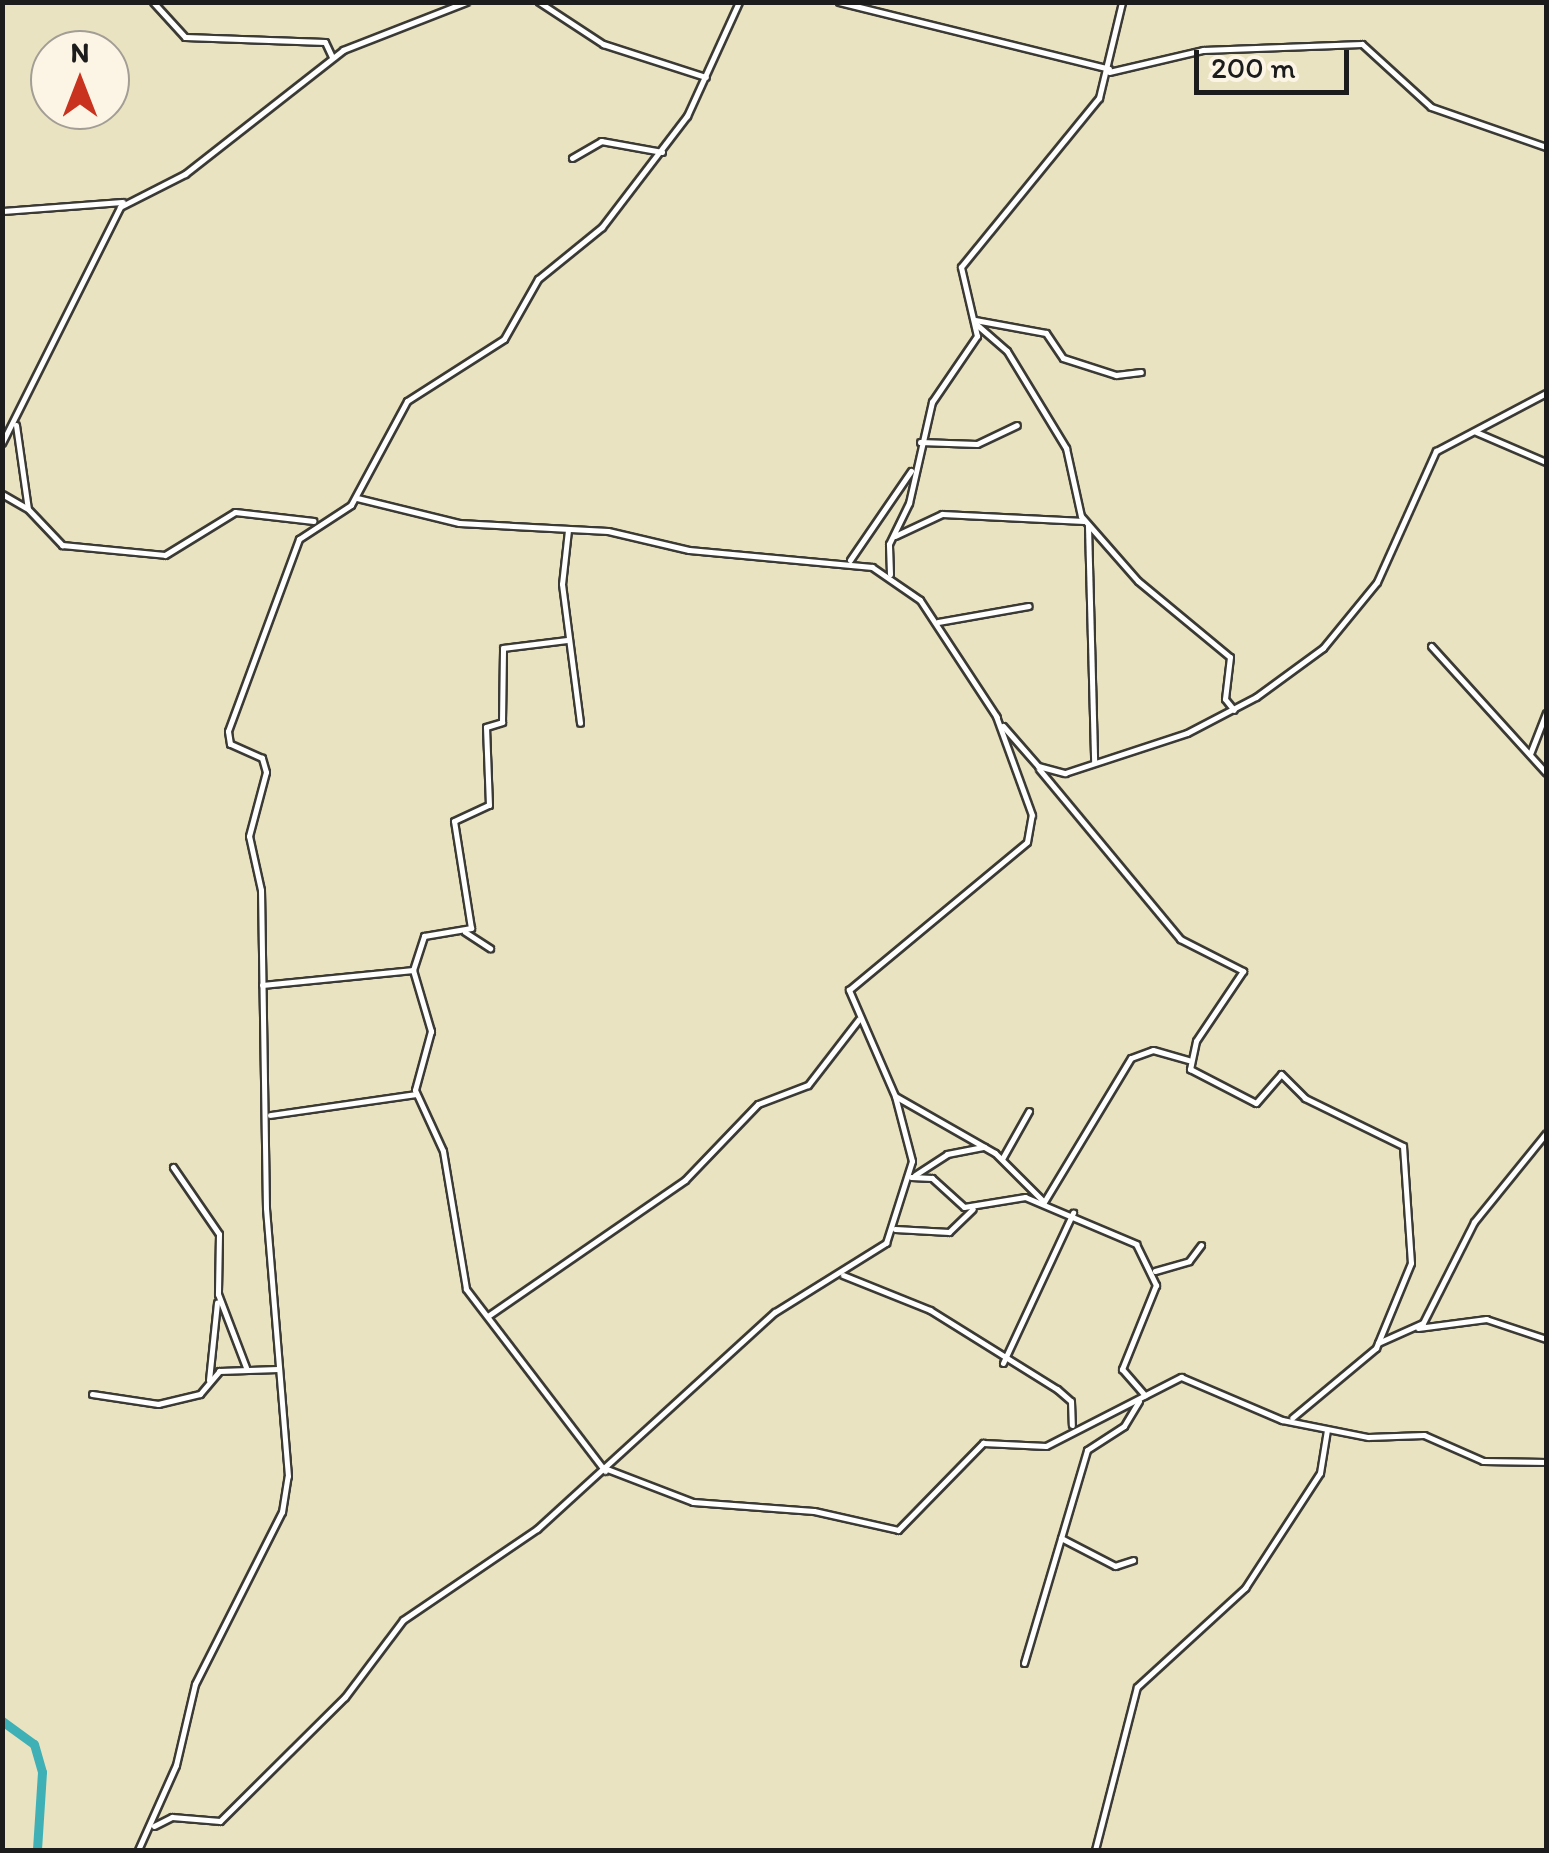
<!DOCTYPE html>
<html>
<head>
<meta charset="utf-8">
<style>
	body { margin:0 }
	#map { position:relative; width:1549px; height:1853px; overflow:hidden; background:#eae3c1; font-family:Itim,sans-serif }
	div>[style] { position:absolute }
	.river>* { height:9px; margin:-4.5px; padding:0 4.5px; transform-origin:4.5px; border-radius:4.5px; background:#3fb0b6 }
	.roads { filter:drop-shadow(2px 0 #3b3a35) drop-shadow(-2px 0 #3b3a35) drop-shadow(0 2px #3b3a35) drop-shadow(0 -2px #3b3a35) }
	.minor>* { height:5px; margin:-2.5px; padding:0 2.5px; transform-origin:2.5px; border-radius:2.5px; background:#fff }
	span { translate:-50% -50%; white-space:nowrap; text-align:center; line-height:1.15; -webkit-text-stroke:8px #fcf5e5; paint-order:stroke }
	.frame { position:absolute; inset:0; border:5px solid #1c1c1c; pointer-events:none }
	.north { position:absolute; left:30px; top:30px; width:100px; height:100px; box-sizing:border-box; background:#fcf5e5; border:2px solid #a29e95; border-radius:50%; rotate:0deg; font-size:28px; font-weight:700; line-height:40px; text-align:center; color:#1c1c1c }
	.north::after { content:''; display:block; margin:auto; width:35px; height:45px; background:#c8321e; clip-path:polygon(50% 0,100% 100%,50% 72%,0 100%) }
	.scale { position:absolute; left:1194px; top:50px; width:155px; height:45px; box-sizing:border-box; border:5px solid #1c1c1c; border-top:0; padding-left:12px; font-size:30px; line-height:35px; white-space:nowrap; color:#1c1c1c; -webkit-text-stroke:8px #fcf5e5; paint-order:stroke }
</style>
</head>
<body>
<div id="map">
	<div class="river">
		<i style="left:2px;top:1721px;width:39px;rotate:36deg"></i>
		<i style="left:34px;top:1744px;width:29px;rotate:74deg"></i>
		<i style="left:42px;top:1772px;width:78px;rotate:93.7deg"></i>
	</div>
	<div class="roads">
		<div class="minor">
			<i style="left:153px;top:2px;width:47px;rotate:47.6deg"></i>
			<i style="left:185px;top:37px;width:140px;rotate:2deg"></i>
			<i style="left:325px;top:42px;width:17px;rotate:65deg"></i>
			<i style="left:539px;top:2px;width:77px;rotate:33.3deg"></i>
			<i style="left:603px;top:44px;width:108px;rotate:17.8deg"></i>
			<i style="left:839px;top:2px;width:278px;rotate:13.9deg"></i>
			<i style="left:1109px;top:72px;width:97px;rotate:-13.2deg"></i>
			<i style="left:1203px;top:50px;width:159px;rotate:-2.2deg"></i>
			<i style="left:1362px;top:44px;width:93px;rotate:42.4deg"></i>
			<i style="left:1431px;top:107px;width:122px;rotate:19.2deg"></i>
			<i style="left:572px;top:158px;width:34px;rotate:-30deg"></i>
			<i style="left:601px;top:141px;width:62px;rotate:10.2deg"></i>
			<i style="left:2px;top:211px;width:121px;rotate:-4.3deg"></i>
			<i style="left:975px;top:320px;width:72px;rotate:10.4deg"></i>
			<i style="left:1046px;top:333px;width:30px;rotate:56deg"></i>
			<i style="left:1063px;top:358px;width:56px;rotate:17.8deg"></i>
			<i style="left:1116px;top:375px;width:25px;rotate:-7deg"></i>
			<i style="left:976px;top:324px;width:41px;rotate:41.1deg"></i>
			<i style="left:1007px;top:351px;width:114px;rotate:58.7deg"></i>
			<i style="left:1066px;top:448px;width:70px;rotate:77.6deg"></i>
			<i style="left:1081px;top:516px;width:86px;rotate:48.8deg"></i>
			<i style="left:1138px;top:581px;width:119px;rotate:39.6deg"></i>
			<i style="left:1230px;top:657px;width:42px;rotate:96.8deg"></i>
			<i style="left:1225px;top:699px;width:14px;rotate:51deg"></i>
			<i style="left:16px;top:425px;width:85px;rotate:81.9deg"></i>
			<i style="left:28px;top:509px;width:50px;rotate:46.6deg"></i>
			<i style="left:62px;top:545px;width:103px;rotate:5.5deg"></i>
			<i style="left:165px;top:555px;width:82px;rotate:-31.6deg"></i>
			<i style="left:235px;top:512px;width:79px;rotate:6.6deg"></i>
			<i style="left:1476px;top:432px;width:76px;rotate:23.2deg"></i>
			<i style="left:920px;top:442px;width:57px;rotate:2deg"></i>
			<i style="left:977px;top:444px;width:44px;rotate:-25.4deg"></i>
			<i style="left:2px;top:443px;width:264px;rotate:-63.4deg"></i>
			<i style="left:120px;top:207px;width:73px;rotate:-26.9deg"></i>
			<i style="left:185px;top:174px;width:201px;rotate:-38.1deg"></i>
			<i style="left:343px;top:50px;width:132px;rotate:-21.3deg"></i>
			<i style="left:2px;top:494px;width:28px;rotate:30deg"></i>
			<i style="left:357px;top:498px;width:105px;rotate:13.8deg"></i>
			<i style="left:459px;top:523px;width:149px;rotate:3.1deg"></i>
			<i style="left:608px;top:531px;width:83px;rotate:13.2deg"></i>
			<i style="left:689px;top:550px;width:184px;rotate:5.3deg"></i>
			<i style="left:872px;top:567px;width:58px;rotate:34.5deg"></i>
			<i style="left:920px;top:600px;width:140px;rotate:56.7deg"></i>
			<i style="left:1088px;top:526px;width:236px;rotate:88.5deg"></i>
			<i style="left:568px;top:530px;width:54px;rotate:96.3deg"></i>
			<i style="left:562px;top:584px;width:140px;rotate:82.6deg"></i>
			<i style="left:895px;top:536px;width:52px;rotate:-25.1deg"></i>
			<i style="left:942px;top:514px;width:142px;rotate:2.8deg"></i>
			<i style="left:850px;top:560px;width:108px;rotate:-55.6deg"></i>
			<i style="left:890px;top:574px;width:30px;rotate:-92deg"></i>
			<i style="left:889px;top:544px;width:46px;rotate:-64deg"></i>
			<i style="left:909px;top:503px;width:104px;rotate:-77.2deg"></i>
			<i style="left:932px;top:402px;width:80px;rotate:-55.7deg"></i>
			<i style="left:977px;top:336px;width:71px;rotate:-103.1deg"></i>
			<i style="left:961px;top:267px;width:218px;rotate:-50.8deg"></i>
			<i style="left:1099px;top:98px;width:99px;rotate:-76.5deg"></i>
			<i style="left:938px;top:622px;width:92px;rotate:-10deg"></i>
			<i style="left:1431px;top:646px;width:171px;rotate:47.8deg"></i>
			<i style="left:1003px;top:726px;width:53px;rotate:48.8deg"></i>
			<i style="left:1038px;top:766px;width:28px;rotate:15deg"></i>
			<i style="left:1065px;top:773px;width:128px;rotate:-18.2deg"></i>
			<i style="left:1187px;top:733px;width:78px;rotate:-27.6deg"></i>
			<i style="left:1256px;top:697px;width:83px;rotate:-36.2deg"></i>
			<i style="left:1323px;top:648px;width:85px;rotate:-50.7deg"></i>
			<i style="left:1377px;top:582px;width:144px;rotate:-65.8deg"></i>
			<i style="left:1436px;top:451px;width:124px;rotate:-27.8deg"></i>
			<i style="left:1530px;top:754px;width:44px;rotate:-68.7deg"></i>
			<i style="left:1039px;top:769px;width:221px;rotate:50.3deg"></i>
			<i style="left:1180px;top:939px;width:71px;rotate:26.9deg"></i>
			<i style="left:1243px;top:971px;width:84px;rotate:123.9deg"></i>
			<i style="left:1196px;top:1041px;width:29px;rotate:102deg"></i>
			<i style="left:1190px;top:1069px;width:74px;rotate:27.3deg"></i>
			<i style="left:1256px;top:1103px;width:38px;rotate:-49deg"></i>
			<i style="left:1281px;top:1074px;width:34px;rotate:45deg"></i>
			<i style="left:1305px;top:1098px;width:109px;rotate:26.1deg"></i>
			<i style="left:1403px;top:1146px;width:117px;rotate:86.1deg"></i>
			<i style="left:1411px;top:1263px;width:92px;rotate:112.4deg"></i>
			<i style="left:1376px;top:1348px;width:109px;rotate:140.2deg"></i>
			<i style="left:465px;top:932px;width:30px;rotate:33deg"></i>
			<i style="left:413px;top:970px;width:36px;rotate:-72deg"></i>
			<i style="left:424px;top:936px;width:48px;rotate:-9.7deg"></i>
			<i style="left:471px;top:928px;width:108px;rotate:-99deg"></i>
			<i style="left:454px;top:821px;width:38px;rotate:-25deg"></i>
			<i style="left:489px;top:805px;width:78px;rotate:-92.2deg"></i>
			<i style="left:486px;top:727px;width:17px;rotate:-17deg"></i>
			<i style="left:502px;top:722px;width:74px;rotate:-89.2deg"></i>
			<i style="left:503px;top:648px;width:64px;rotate:-7.1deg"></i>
			<i style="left:262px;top:985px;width:152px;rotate:-5.7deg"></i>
			<i style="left:413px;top:970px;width:64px;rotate:73.6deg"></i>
			<i style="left:431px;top:1031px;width:61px;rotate:105.2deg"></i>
			<i style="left:415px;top:1090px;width:67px;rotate:65.3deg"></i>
			<i style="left:443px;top:1151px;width:140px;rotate:80.5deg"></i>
			<i style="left:466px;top:1289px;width:229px;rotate:52.6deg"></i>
			<i style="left:895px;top:1096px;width:115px;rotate:29.7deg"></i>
			<i style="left:995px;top:1153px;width:69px;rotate:45deg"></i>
			<i style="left:1044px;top:1202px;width:168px;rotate:-58.9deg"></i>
			<i style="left:1131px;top:1058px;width:23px;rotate:-20deg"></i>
			<i style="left:1153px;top:1050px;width:37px;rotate:16deg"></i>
			<i style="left:270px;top:1115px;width:147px;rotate:-8.2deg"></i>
			<i style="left:1002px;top:1159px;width:55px;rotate:-60.6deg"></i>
			<i style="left:173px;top:1167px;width:81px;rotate:55.5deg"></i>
			<i style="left:219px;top:1234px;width:60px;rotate:91deg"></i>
			<i style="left:218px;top:1294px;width:81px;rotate:69.1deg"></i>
			<i style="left:915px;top:1175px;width:38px;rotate:-33deg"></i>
			<i style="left:947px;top:1154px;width:38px;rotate:-11deg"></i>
			<i style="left:911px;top:1177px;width:21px;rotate:3deg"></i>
			<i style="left:932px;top:1178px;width:43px;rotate:42.2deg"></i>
			<i style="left:964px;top:1207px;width:62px;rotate:-9.3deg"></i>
			<i style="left:1025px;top:1197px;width:121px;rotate:22.9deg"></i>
			<i style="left:1136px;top:1244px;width:46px;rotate:64deg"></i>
			<i style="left:1156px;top:1285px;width:91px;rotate:112deg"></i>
			<i style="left:1122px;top:1369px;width:35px;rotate:49deg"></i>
			<i style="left:895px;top:1229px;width:54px;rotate:3.2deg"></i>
			<i style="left:949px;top:1232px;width:33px;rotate:-44deg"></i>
			<i style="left:1155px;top:1271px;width:35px;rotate:-16deg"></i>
			<i style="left:1189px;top:1261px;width:20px;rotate:-53deg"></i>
			<i style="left:843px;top:1275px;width:94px;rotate:21.9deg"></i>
			<i style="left:930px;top:1310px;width:150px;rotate:31.9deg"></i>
			<i style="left:1057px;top:1389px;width:18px;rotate:41deg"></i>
			<i style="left:1071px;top:1401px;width:24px;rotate:88deg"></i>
			<i style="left:488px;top:1316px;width:239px;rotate:-34.6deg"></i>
			<i style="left:685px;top:1180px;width:105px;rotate:-46.2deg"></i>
			<i style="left:758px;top:1104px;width:53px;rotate:-20.8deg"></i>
			<i style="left:808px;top:1085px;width:83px;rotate:-52.3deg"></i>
			<i style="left:1418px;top:1328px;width:69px;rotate:-7.5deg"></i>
			<i style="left:1486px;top:1319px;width:63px;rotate:18.4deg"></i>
			<i style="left:1378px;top:1343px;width:49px;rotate:-24deg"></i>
			<i style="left:1423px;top:1323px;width:113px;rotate:-63.2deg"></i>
			<i style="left:1474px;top:1222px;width:114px;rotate:-51deg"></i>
			<i style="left:1003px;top:1363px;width:166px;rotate:-65deg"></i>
			<i style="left:209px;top:1380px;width:78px;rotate:-84.1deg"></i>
			<i style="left:92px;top:1394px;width:67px;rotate:8.6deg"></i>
			<i style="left:158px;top:1404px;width:43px;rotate:-13.4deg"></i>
			<i style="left:200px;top:1394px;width:30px;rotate:-50deg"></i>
			<i style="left:219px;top:1371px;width:59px;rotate:-1.9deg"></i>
			<i style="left:607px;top:1469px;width:92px;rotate:21deg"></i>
			<i style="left:693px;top:1502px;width:121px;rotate:4.3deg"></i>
			<i style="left:814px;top:1511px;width:86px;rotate:12.7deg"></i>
			<i style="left:898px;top:1530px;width:122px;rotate:-45.7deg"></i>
			<i style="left:983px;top:1443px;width:63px;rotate:2.7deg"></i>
			<i style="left:1046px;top:1446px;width:152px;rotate:-27.1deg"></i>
			<i style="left:1181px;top:1377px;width:110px;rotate:23.1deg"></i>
			<i style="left:1282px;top:1420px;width:88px;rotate:11.2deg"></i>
			<i style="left:1368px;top:1437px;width:56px;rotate:-2deg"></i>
			<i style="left:1424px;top:1435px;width:64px;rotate:23.8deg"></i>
			<i style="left:1483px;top:1461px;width:63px;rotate:0.9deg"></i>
			<i style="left:1061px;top:1538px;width:61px;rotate:27.4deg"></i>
			<i style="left:1115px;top:1566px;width:19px;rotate:-18deg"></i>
			<i style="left:1024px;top:1663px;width:222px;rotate:-73.5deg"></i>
			<i style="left:1087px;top:1450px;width:44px;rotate:-33deg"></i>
			<i style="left:1124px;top:1426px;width:29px;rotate:-59deg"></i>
			<i style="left:154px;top:1826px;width:20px;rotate:-27deg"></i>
			<i style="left:172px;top:1817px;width:48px;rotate:4.8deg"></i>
			<i style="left:220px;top:1821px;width:176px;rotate:-44.8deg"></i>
			<i style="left:345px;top:1697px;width:96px;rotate:-53deg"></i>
			<i style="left:403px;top:1620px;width:162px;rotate:-34.2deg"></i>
			<i style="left:537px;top:1529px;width:322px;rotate:-42.4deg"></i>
			<i style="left:775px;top:1312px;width:131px;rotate:-31.9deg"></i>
			<i style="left:886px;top:1243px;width:86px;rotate:-72.4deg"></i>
			<i style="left:912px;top:1161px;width:67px;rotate:-104.7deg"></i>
			<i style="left:895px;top:1096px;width:116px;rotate:-113.5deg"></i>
			<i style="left:849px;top:990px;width:231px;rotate:-39.7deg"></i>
			<i style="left:1027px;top:842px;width:27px;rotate:-80deg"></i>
			<i style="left:1032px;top:815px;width:105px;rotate:-110deg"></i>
			<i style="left:138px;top:1850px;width:93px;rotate:-65.9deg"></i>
			<i style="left:176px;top:1765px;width:83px;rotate:-76.8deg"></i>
			<i style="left:195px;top:1684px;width:193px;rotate:-63.2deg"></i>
			<i style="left:282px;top:1512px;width:36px;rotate:-81deg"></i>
			<i style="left:288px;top:1476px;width:269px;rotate:-94.7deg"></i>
			<i style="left:266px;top:1208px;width:318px;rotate:-90.9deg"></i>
			<i style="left:261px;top:890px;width:55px;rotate:-102.5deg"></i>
			<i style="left:249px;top:836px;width:66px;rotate:-75.1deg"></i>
			<i style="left:266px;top:772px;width:15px;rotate:-106deg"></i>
			<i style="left:262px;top:758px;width:35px;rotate:-156deg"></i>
			<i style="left:230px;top:744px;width:13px;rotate:-99deg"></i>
			<i style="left:228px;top:731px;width:205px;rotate:-69.7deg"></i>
			<i style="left:299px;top:539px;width:62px;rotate:-33.2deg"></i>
			<i style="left:351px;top:505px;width:118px;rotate:-61.7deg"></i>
			<i style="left:407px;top:401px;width:115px;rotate:-32.6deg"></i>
			<i style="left:504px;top:339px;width:69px;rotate:-60.5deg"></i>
			<i style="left:538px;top:279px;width:82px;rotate:-39.1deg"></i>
			<i style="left:602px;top:227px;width:140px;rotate:-52.6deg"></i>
			<i style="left:687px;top:116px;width:125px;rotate:-65.5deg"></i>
			<i style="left:1095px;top:1850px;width:168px;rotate:-75.6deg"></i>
			<i style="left:1137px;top:1687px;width:147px;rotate:-42.5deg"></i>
			<i style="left:1245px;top:1588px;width:137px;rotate:-56.9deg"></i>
			<i style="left:1320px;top:1473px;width:44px;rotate:-80.8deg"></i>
		</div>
	</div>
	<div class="frame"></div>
	<div class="north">N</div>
	<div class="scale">200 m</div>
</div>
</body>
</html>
